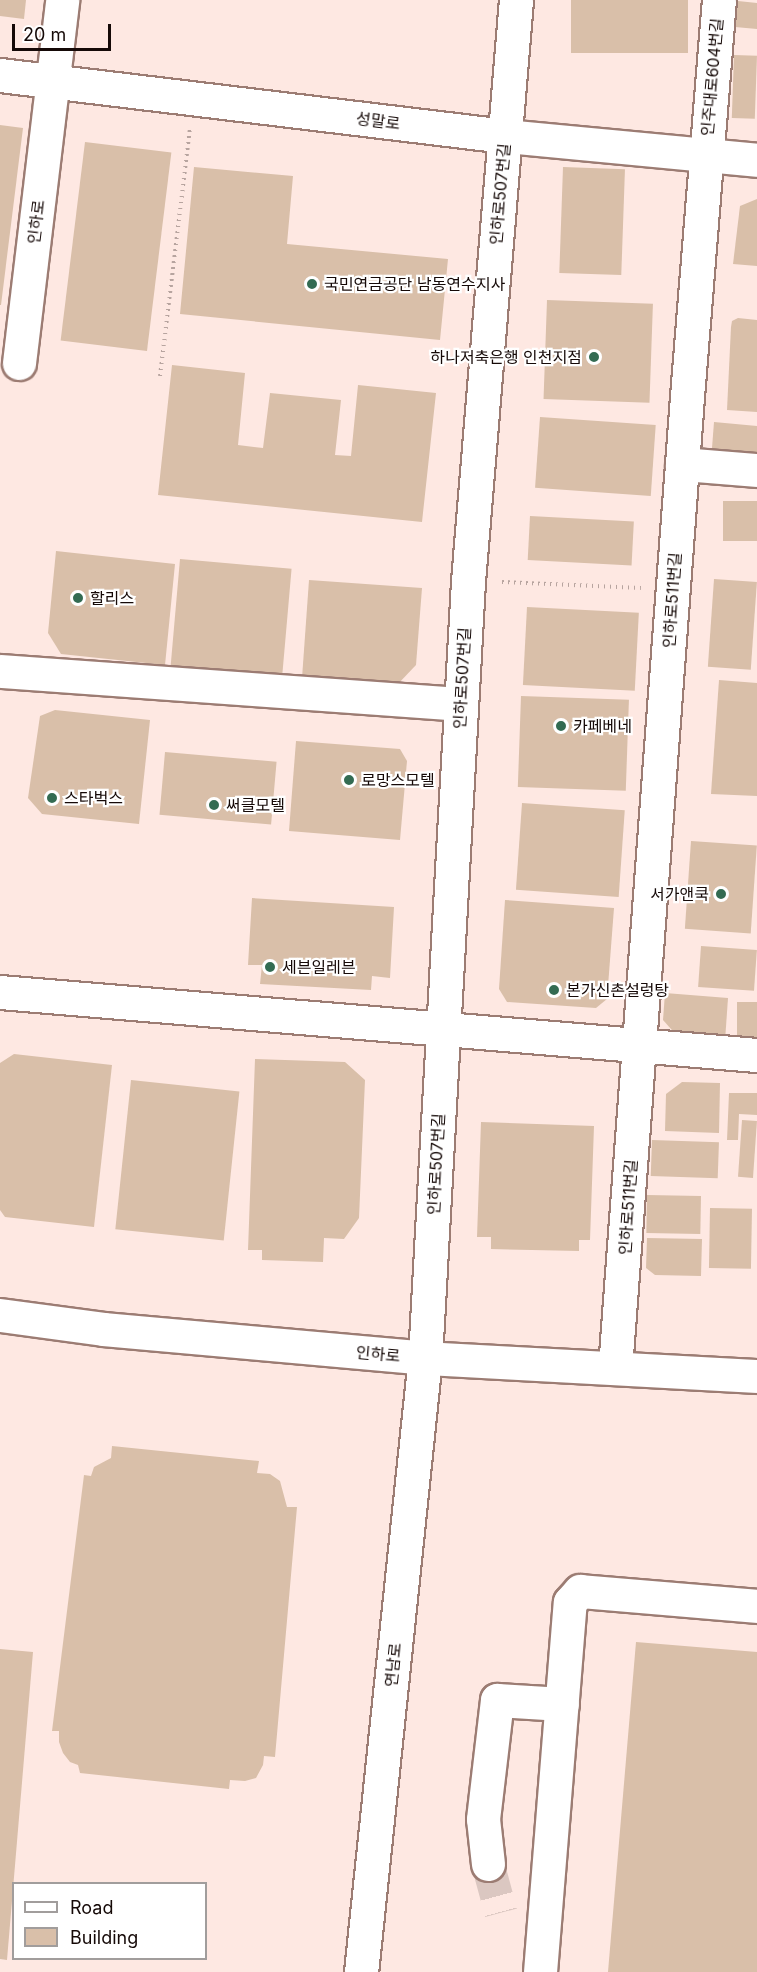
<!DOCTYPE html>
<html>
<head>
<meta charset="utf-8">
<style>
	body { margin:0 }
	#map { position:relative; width:757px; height:1972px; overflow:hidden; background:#fee8e2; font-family:Inter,"Noto Sans KR",sans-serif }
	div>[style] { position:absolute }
	.building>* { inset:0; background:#d9bfa9; transform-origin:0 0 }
	.minor-tunnel>* { height:33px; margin-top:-16.5px; transform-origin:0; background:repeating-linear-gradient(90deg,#dbc7c1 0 33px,transparent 0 49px) }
	.path>* { height:4px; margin-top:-2px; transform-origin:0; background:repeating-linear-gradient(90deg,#b7a49f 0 1.5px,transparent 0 6px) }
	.roads { filter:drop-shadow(2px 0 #9c7c73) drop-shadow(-2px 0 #9c7c73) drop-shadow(0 2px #9c7c73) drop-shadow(0 -2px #9c7c73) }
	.minor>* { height:33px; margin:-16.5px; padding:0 16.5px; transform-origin:16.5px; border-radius:16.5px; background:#fff }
	.major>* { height:33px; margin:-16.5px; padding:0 16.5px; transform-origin:16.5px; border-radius:16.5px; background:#fff }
	.dots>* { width:16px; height:16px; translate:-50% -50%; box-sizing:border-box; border:3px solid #fff; border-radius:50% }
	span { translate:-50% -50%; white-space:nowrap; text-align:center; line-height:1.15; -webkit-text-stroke:4.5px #fff; paint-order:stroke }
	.street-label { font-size:16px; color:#150907 }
	.poi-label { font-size:16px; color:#150907 }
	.left { translate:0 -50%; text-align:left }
	.right { translate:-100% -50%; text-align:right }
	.legend { position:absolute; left:12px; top:1882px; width:195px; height:78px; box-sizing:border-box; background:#fff; border:2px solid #a19d9c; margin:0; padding:8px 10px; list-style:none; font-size:18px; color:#150907 }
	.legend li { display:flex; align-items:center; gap:12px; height:30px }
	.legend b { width:30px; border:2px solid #a19d9c }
	.scale { position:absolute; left:12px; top:24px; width:99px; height:27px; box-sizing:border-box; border:3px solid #150907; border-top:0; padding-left:8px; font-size:18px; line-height:21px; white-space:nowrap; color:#150907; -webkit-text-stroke:4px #fff; paint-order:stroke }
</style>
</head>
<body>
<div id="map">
	<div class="building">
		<i style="clip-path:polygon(0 0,26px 0,24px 19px,0 16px)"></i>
		<i style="left:571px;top:0;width:117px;height:53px"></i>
		<i style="clip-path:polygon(738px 1px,757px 3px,757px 29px,735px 27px)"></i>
		<i style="left:734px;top:55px;width:23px;height:63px;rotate:2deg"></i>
		<i style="clip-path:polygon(0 125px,23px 128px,1px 305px,0 305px)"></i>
		<i style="left:85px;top:142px;width:87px;height:200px;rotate:7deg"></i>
		<i style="clip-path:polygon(194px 167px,293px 176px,287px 244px,448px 259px,440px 340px,180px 314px)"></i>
		<i style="left:563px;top:167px;width:62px;height:106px;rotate:2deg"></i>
		<i style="clip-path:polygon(757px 199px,757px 266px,733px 264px,740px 206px)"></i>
		<i style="left:547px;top:300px;width:106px;height:99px;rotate:2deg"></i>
		<i style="clip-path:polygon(738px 318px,757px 320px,757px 412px,727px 410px,731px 327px,732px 321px)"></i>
		<i style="clip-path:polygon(172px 365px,245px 373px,238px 445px,263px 448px,270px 393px,341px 400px,335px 455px,351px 456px,358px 385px,436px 393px,422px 522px,158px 495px)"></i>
		<i style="left:540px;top:417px;width:116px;height:71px;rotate:4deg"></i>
		<i style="clip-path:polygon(714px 422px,757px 426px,757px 461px,725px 459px,712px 448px)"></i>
		<i style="left:723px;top:501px;width:34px;height:40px"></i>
		<i style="left:530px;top:516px;width:104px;height:44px;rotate:3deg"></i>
		<i style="clip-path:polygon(56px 551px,175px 564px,165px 665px,61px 654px,48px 633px)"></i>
		<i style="left:180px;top:559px;width:112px;height:109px;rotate:5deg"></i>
		<i style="left:714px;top:579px;width:43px;height:88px;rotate:4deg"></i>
		<i style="clip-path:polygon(309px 580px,422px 588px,416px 665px,397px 685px,302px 678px)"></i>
		<i style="left:527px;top:607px;width:112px;height:78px;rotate:3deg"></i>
		<i style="clip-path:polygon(719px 680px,757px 683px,757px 796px,711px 794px)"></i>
		<i style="left:521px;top:696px;width:108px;height:91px;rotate:2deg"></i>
		<i style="clip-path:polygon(55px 710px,150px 720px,139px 824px,42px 814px,28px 798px,40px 716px)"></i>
		<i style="clip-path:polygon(296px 741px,400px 749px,407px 761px,400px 840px,289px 831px)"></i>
		<i style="left:165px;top:752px;width:112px;height:63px;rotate:5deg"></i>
		<i style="left:522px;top:803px;width:103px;height:87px;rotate:4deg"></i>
		<i style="left:691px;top:841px;width:66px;height:88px;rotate:4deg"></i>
		<i style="clip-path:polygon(252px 898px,394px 907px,390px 978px,372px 976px,371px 990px,260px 984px,262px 965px,248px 965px)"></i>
		<i style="clip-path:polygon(505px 900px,614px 908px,607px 999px,596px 1008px,507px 1002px,499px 989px)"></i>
		<i style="left:701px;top:946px;width:56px;height:41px;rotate:4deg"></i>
		<i style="clip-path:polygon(665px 993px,728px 998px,725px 1041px,679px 1038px,663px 1020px)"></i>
		<i style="left:737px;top:1002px;width:20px;height:47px"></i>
		<i style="clip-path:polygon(14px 1054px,112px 1065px,94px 1227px,5px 1217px,0 1210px,0 1063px)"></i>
		<i style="clip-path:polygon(255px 1059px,345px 1062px,365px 1080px,359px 1218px,344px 1239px,324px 1238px,323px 1262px,262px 1260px,262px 1250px,248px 1250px)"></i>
		<i style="left:131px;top:1080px;width:109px;height:150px;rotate:6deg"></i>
		<i style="clip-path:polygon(682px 1082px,720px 1083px,719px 1133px,665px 1131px,666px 1094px)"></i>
		<i style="clip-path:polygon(729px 1093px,757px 1093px,757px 1115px,739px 1114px,738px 1140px,727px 1140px)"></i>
		<i style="left:742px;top:1120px;width:15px;height:57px;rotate:4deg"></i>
		<i style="clip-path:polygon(481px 1122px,594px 1126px,590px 1240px,579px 1240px,579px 1251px,491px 1249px,491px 1237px,477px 1237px)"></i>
		<i style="left:652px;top:1140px;width:67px;height:36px;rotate:2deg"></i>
		<i style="left:647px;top:1195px;width:54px;height:38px;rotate:1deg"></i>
		<i style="left:710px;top:1208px;width:42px;height:60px;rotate:1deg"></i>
		<i style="clip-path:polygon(647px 1238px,702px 1239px,701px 1276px,655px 1275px,646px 1268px)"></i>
		<i style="clip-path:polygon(112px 1446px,259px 1461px,257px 1473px,270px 1474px,280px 1481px,287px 1507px,297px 1507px,275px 1757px,264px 1756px,263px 1765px,256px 1778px,245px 1781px,230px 1780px,229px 1789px,80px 1773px,78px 1765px,70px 1762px,63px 1753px,59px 1742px,59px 1731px,52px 1731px,84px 1475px,91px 1476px,94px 1467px,111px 1458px)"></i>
		<i style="clip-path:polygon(636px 1642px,757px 1652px,757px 1972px,608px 1972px)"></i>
		<i style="clip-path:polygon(0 1649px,33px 1652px,7px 1960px,0 1959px)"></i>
	</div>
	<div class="minor-tunnel">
		<i style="left:488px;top:1864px;width:50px;rotate:74.8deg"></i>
	</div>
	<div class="path">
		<i style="left:160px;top:376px;width:249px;rotate:-83.1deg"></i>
		<i style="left:502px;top:582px;width:139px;rotate:2.5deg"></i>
	</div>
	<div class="roads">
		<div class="minor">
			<i style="left:0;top:75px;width:509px;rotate:6.89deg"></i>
			<i style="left:505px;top:136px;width:253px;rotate:5.4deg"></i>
			<i style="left:19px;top:363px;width:366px;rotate:-83.2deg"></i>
			<i style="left:682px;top:464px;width:75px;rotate:4.6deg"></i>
			<i style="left:0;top:671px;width:461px;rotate:4.1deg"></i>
			<i style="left:0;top:992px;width:760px;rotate:4.76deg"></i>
			<i style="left:615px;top:1368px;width:987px;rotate:-85.76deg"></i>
			<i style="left:688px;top:384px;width:385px;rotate:-85.4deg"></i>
			<i style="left:488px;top:1864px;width:45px;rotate:-96.3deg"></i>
			<i style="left:483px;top:1819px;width:120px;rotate:-83.3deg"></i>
			<i style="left:497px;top:1700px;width:65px;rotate:3.5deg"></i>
			<i style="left:361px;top:1972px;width:617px;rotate:-84.05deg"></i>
			<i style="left:425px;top:1358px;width:778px;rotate:-86.83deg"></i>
			<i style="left:468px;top:581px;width:583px;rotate:-85.28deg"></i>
			<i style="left:540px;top:1972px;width:371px;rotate:-85.4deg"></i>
			<i style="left:570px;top:1602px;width:15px;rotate:-48deg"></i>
			<i style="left:580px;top:1591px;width:178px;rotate:4.8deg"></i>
		</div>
		<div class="major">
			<i style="left:0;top:1315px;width:104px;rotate:7.7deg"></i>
			<i style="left:103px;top:1329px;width:323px;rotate:5.1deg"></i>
			<i style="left:425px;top:1358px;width:332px;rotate:3.1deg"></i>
		</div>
	</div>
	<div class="dots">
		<i style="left:312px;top:284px;background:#336b52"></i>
		<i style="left:594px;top:357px;background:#336b52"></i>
		<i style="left:78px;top:598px;background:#336b52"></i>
		<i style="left:561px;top:726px;background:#336b52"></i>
		<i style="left:349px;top:780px;background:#336b52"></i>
		<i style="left:52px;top:798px;background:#336b52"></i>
		<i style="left:214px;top:805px;background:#336b52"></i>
		<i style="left:721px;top:894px;background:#336b52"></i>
		<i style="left:270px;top:967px;background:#336b52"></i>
		<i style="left:554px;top:990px;background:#336b52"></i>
	</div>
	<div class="street-label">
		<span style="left:712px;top:77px;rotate:-85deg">인주대로604번길</span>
		<span style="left:378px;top:121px;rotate:7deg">성말로</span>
		<span style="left:500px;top:194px;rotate:-85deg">인하로507번길</span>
		<span style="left:36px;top:222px;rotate:-83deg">인하로</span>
		<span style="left:672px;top:600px;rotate:-86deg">인하로511번길</span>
		<span style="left:462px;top:678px;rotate:-87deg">인하로507번길</span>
		<span style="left:436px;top:1164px;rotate:-87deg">인하로507번길</span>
		<span style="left:628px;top:1207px;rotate:-86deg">인하로511번길</span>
		<span style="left:378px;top:1354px;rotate:5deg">인하로</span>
		<span style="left:393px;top:1665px;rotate:-84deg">연남로</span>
	</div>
	<div class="poi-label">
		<span class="left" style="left:324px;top:284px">국민연금공단 남동연수지사</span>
		<span class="right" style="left:582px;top:357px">하나저축은행 인천지점</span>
		<span class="left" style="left:90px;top:598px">할리스</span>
		<span class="left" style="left:573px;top:726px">카페베네</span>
		<span class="left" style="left:361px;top:780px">로망스모텔</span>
		<span class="left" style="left:64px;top:798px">스타벅스</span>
		<span class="left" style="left:226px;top:805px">써클모텔</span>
		<span class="right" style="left:709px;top:894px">서가앤쿡</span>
		<span class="left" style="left:282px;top:967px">세븐일레븐</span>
		<span class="left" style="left:566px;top:990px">본가신촌설렁탕</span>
	</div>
	<ul class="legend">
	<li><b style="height:8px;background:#fff"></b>Road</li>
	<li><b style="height:16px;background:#d9bfa9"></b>Building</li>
	</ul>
	<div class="scale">20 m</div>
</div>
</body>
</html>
